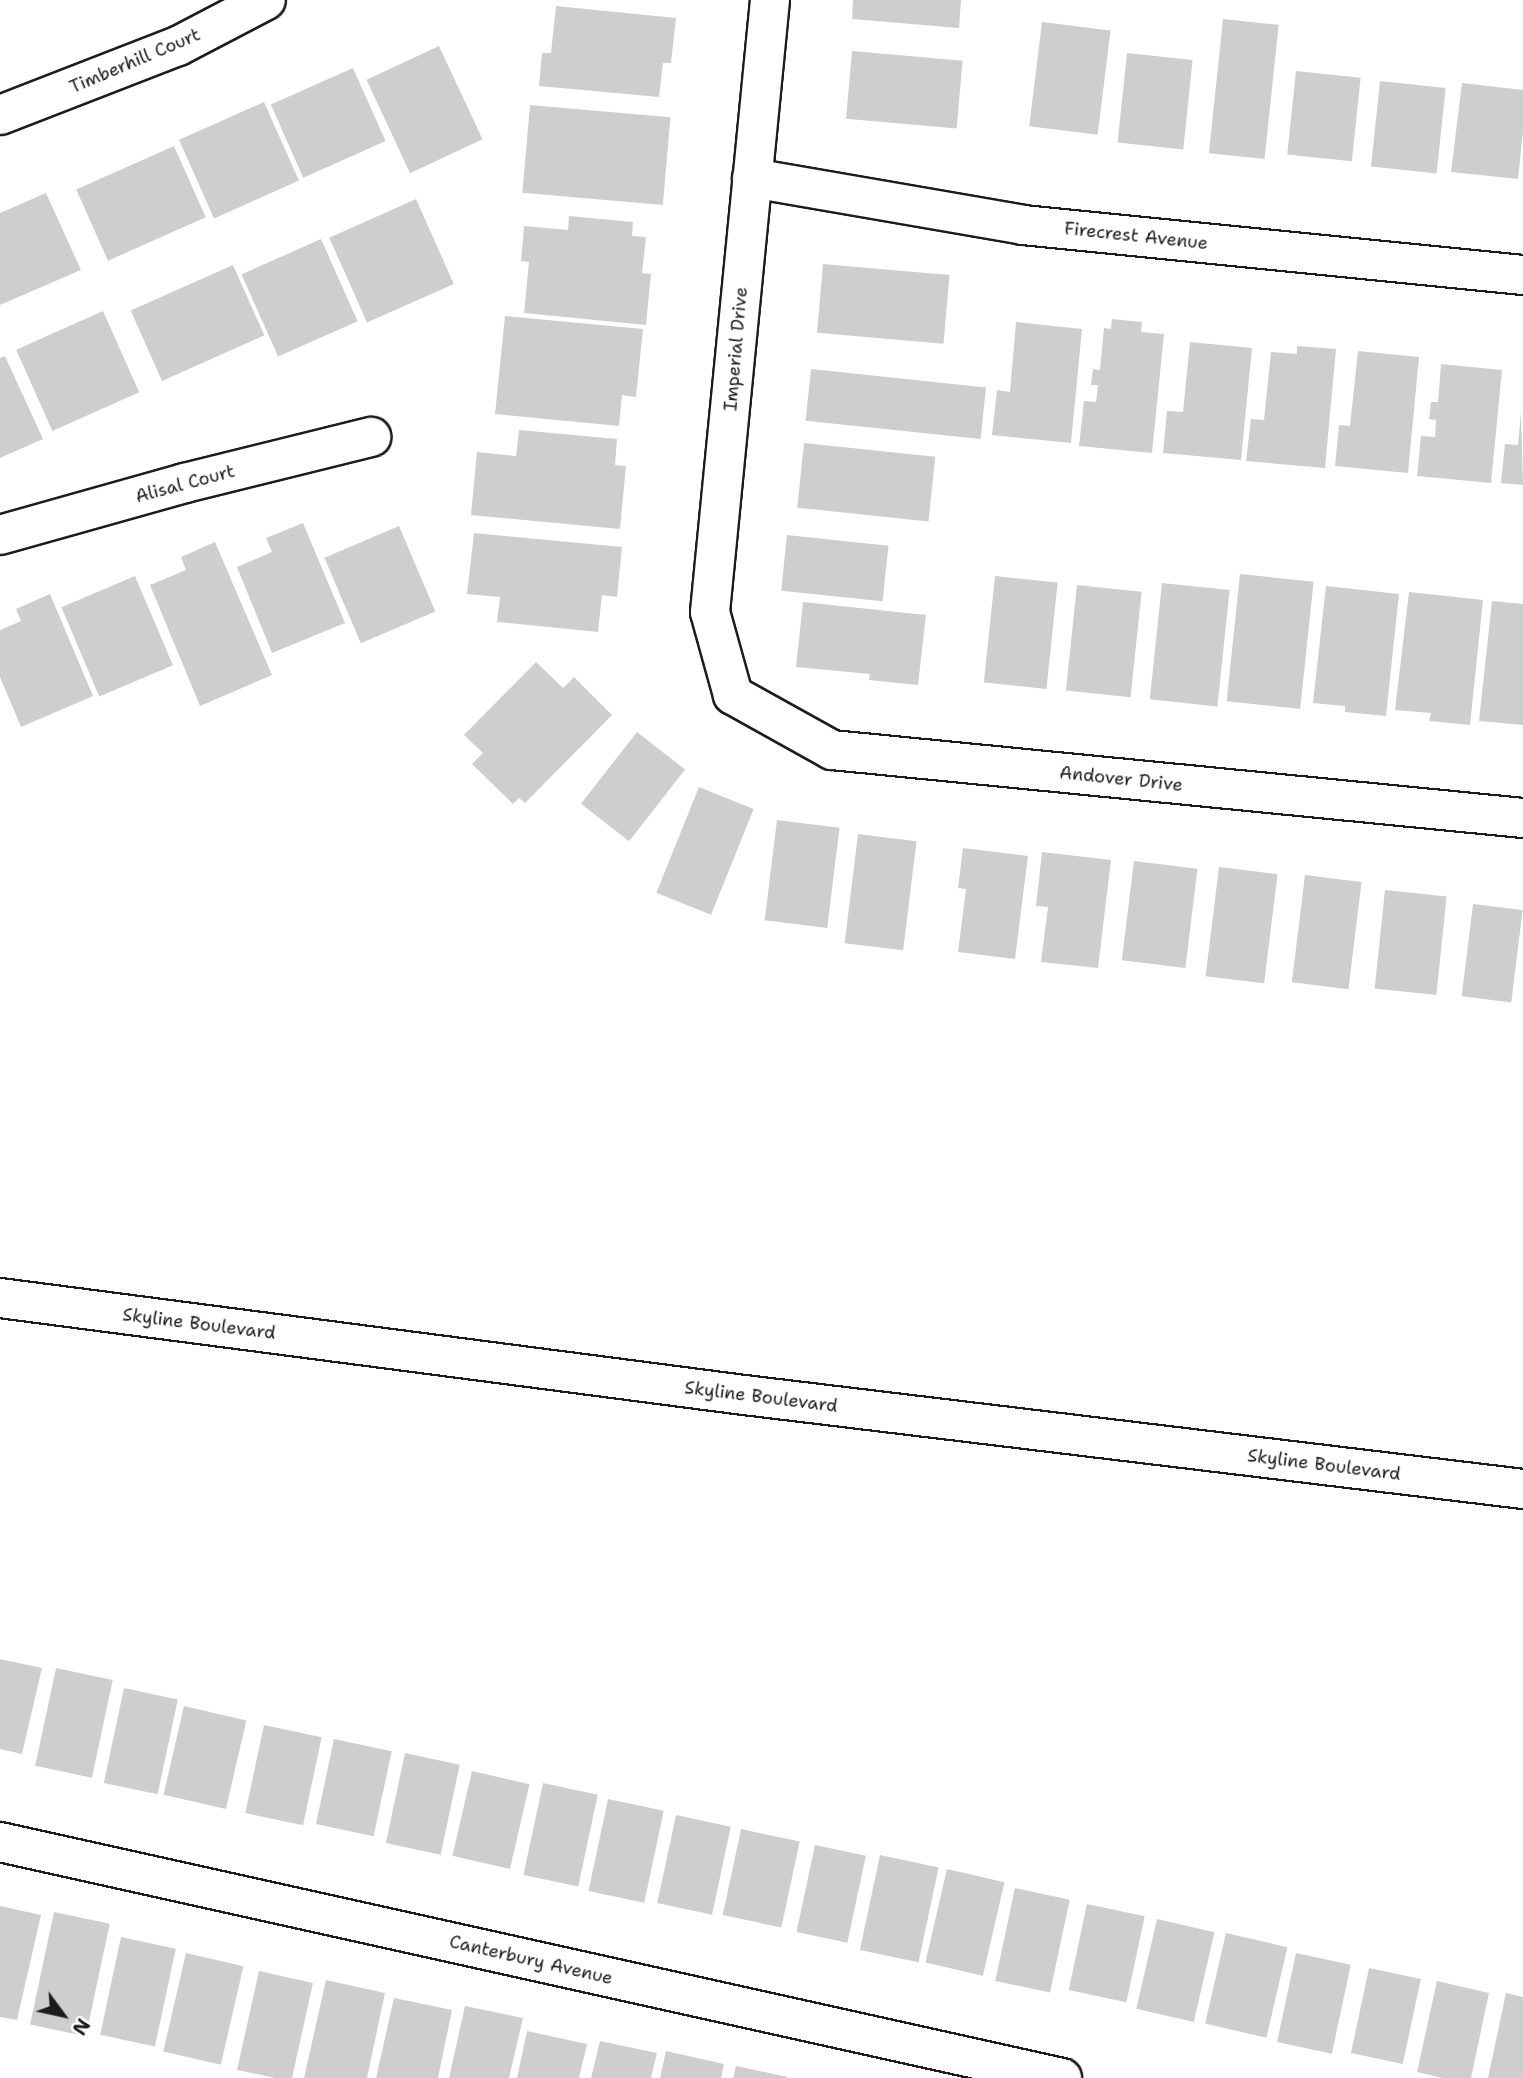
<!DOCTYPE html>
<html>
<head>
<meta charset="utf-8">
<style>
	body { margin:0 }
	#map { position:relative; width:1523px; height:2078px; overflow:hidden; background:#fff; font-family:"Shantell Sans",sans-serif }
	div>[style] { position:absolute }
	.building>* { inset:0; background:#cecece; transform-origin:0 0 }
	.roads { filter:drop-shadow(2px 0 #1c1c1c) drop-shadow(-2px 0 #1c1c1c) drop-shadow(0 2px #1c1c1c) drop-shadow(0 -2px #1c1c1c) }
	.street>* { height:38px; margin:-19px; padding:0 19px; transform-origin:19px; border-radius:19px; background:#fff }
	.primary>* { height:38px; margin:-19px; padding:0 19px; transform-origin:19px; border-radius:19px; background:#fff }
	span { translate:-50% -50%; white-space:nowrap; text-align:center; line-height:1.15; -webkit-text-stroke:6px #fff; paint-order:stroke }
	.street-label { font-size:18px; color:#1c1c1c }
	.north { position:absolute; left:28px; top:1980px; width:70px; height:70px; -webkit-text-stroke:5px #fff; paint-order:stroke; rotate:123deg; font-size:19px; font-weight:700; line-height:28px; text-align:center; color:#1c1c1c }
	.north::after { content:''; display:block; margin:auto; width:24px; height:32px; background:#1c1c1c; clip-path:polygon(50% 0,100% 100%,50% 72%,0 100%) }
</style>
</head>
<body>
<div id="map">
	<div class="building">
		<i style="clip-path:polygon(853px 0,961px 0,959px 28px,852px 19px)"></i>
		<i style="clip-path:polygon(556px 6px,676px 18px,671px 63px,663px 63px,659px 97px,539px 86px,542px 53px,551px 53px)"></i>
		<i style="left:1223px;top:19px;width:56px;height:135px;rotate:6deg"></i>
		<i style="left:1042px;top:22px;width:69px;height:105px;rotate:7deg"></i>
		<i style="left:439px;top:46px;width:103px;height:80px;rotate:65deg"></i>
		<i style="left:852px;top:51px;width:111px;height:68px;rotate:5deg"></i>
		<i style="left:1127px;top:53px;width:66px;height:90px;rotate:6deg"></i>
		<i style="left:353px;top:68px;width:80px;height:90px;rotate:66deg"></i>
		<i style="left:1296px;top:71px;width:65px;height:84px;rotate:6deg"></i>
		<i style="left:1380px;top:81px;width:66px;height:86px;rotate:6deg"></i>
		<i style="clip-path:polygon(1462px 83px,1523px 90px,1523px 131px,1518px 179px,1451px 172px)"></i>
		<i style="left:264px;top:102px;width:86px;height:93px;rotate:66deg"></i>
		<i style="left:530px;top:105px;width:141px;height:88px;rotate:5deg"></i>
		<i style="left:174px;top:146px;width:78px;height:107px;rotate:66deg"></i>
		<i style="clip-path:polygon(46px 193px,81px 270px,0 305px,0 213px)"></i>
		<i style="left:416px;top:199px;width:93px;height:95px;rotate:66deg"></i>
		<i style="clip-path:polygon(569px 216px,633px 222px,632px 236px,646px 237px,642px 273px,651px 274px,646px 325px,524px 313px,529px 262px,521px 261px,524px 226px,568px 230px)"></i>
		<i style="left:321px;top:239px;width:90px;height:87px;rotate:66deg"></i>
		<i style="left:823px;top:264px;width:127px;height:69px;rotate:5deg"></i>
		<i style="left:233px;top:265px;width:77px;height:112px;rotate:66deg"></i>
		<i style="left:103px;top:311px;width:89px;height:95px;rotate:66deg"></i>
		<i style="clip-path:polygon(505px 316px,643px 329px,636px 397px,622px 395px,619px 426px,495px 414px)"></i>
		<i style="clip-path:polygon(1112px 319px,1142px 322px,1141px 332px,1164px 334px,1152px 453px,1079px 446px,1084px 401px,1096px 402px,1098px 385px,1091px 385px,1093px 369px,1100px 370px,1104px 328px,1111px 329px)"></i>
		<i style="clip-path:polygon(1016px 322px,1082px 329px,1071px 443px,992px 435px,997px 390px,1010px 392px)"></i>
		<i style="clip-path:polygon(1190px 342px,1252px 348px,1241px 460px,1163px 453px,1167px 411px,1183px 412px)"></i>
		<i style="clip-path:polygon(1297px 346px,1336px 349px,1325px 468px,1246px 461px,1251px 419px,1264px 420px,1271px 352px,1297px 354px)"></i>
		<i style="clip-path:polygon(1358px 351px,1419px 357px,1408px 473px,1335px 466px,1339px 425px,1350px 426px)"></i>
		<i style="clip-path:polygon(5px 356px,43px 439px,0 458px,0 358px)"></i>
		<i style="clip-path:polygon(1441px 364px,1502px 370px,1491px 483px,1417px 476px,1421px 436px,1435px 437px,1436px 420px,1429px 419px,1431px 402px,1438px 402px)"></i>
		<i style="left:811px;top:369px;width:176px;height:52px;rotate:6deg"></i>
		<i style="clip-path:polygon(1521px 412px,1523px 485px,1501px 483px,1505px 444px,1518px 445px)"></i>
		<i style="clip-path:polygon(519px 430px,617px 439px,615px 465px,626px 466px,620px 529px,471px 515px,477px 452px,516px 456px)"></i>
		<i style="left:804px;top:443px;width:132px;height:65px;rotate:6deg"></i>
		<i style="clip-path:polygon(303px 523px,345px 623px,272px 653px,237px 567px,272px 552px,266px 538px)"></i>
		<i style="left:399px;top:526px;width:93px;height:81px;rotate:67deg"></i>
		<i style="clip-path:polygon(474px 533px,622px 547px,617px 597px,602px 595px,598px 632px,497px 622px,500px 597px,467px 594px)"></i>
		<i style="left:787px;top:535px;width:102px;height:56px;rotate:6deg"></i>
		<i style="clip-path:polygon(215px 542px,272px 675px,200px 706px,150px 585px,186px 570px,181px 557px)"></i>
		<i style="left:1240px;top:574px;width:74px;height:128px;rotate:6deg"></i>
		<i style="left:135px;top:576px;width:97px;height:80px;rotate:67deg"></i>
		<i style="left:995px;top:576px;width:63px;height:107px;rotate:6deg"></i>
		<i style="left:1162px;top:583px;width:68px;height:117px;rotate:6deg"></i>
		<i style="left:1077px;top:585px;width:65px;height:106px;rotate:6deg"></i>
		<i style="clip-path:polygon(1326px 586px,1399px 594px,1386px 716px,1345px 712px,1345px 706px,1313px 703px)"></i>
		<i style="clip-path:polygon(1409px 592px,1483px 600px,1470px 725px,1429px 721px,1431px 713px,1395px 710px)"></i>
		<i style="clip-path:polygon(50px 594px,93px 696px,21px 727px,0 677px,0 630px,21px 621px,16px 609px)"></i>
		<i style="clip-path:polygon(1492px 601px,1523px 604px,1523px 725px,1479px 721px)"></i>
		<i style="clip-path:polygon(803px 602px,926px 615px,918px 685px,869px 680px,870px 674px,796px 667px)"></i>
		<i style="clip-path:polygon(536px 662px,563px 688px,574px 677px,612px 715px,525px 803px,519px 798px,513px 804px,472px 764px,483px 753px,464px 735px)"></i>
		<i style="left:637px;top:732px;width:61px;height:91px;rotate:38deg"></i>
		<i style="left:699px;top:787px;width:59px;height:114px;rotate:22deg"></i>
		<i style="left:777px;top:820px;width:63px;height:101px;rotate:7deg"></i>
		<i style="left:858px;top:834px;width:59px;height:110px;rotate:7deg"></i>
		<i style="clip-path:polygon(963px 848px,1028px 856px,1015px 959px,958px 952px,966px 889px,958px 888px)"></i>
		<i style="clip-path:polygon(1042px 852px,1111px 860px,1098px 968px,1041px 962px,1048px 907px,1036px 906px)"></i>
		<i style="left:1134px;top:861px;width:64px;height:100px;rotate:7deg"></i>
		<i style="left:1219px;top:867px;width:59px;height:110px;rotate:7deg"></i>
		<i style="left:1305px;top:875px;width:57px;height:108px;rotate:7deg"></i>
		<i style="left:1385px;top:890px;width:62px;height:99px;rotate:6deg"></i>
		<i style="left:1473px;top:904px;width:50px;height:93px;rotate:7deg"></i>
		<i style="clip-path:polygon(0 1659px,42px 1668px,22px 1754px,0 1749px)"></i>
		<i style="left:56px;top:1668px;width:58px;height:100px;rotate:12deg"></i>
		<i style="left:124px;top:1688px;width:55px;height:97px;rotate:12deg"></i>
		<i style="left:184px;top:1706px;width:64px;height:91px;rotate:13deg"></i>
		<i style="left:264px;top:1725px;width:59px;height:90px;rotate:12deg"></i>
		<i style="left:334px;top:1739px;width:59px;height:87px;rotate:12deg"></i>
		<i style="left:405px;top:1753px;width:56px;height:92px;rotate:12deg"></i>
		<i style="left:472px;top:1771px;width:59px;height:87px;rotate:13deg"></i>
		<i style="left:543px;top:1783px;width:56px;height:94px;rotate:12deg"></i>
		<i style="left:608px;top:1799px;width:57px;height:94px;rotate:12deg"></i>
		<i style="left:676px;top:1815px;width:56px;height:90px;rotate:12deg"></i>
		<i style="left:741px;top:1829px;width:60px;height:88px;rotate:12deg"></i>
		<i style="left:815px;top:1845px;width:52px;height:89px;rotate:12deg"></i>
		<i style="left:880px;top:1855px;width:60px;height:97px;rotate:12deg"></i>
		<i style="left:947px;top:1869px;width:59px;height:96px;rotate:13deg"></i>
		<i style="left:1015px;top:1888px;width:56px;height:95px;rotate:12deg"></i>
		<i style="left:1087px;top:1904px;width:59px;height:88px;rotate:12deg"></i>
		<i style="clip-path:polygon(0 1906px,41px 1915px,17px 2020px,0 2017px)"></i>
		<i style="left:54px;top:1912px;width:57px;height:115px;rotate:12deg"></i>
		<i style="left:1157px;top:1919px;width:59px;height:92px;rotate:13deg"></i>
		<i style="left:1226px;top:1933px;width:63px;height:93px;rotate:13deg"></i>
		<i style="left:121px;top:1937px;width:56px;height:100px;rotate:12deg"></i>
		<i style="left:186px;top:1953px;width:59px;height:101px;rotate:13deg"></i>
		<i style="left:1296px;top:1953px;width:56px;height:91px;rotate:12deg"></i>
		<i style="left:1369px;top:1968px;width:53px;height:87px;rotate:12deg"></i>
		<i style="clip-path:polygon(259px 1971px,313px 1983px,292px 2078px,275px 2078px,237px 2070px)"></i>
		<i style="clip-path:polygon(326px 1980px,385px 1993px,367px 2078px,304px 2078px)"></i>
		<i style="clip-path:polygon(1437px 1981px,1489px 1993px,1471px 2078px,1443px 2078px,1417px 2072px)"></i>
		<i style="clip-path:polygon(1506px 1993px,1523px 1997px,1523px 2078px,1488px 2078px)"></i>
		<i style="clip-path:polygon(394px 1998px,452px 2010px,438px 2078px,376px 2078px)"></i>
		<i style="clip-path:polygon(465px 2006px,523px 2018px,509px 2078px,449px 2078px)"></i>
		<i style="clip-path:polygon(527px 2031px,587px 2044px,579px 2078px,517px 2078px)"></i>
		<i style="clip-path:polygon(600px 2041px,657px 2053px,651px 2078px,591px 2078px)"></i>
		<i style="clip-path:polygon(666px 2051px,724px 2064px,721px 2078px,660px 2078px)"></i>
		<i style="clip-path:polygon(736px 2066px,787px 2077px,787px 2078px,733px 2078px)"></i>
	</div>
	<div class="roads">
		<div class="street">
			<i style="left:770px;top:0;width:615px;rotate:95.6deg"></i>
			<i style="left:710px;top:612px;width:86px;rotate:74.5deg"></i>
			<i style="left:733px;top:695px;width:113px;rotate:29.1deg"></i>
			<i style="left:832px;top:750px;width:694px;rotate:5.62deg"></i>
			<i style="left:0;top:115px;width:191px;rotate:-21.2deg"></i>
			<i style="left:178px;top:46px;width:99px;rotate:-27.6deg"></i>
			<i style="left:752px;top:178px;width:275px;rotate:9.8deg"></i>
			<i style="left:1023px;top:225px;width:502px;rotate:5.71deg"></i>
			<i style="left:0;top:535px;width:192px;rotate:-15.7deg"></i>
			<i style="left:185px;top:483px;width:192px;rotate:-13.9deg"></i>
			<i style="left:0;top:1842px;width:1088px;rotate:12.53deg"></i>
		</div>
		<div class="primary">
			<i style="left:0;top:1298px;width:742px;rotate:7.43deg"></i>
			<i style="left:736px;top:1394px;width:793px;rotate:6.88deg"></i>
		</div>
	</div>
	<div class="street-label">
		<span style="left:135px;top:61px;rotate:-23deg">Timberhill Court</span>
		<span style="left:1136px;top:236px;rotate:6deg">Firecrest Avenue</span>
		<span style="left:736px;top:349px;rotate:-85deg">Imperial Drive</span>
		<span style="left:185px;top:484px;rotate:-15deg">Alisal Court</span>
		<span style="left:1121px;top:779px;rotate:6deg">Andover Drive</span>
		<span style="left:199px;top:1324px;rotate:7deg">Skyline Boulevard</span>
		<span style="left:761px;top:1397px;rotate:7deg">Skyline Boulevard</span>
		<span style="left:1324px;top:1465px;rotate:7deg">Skyline Boulevard</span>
		<span style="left:531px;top:1960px;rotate:13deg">Canterbury Avenue</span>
	</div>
	<div class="north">N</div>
</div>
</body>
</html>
